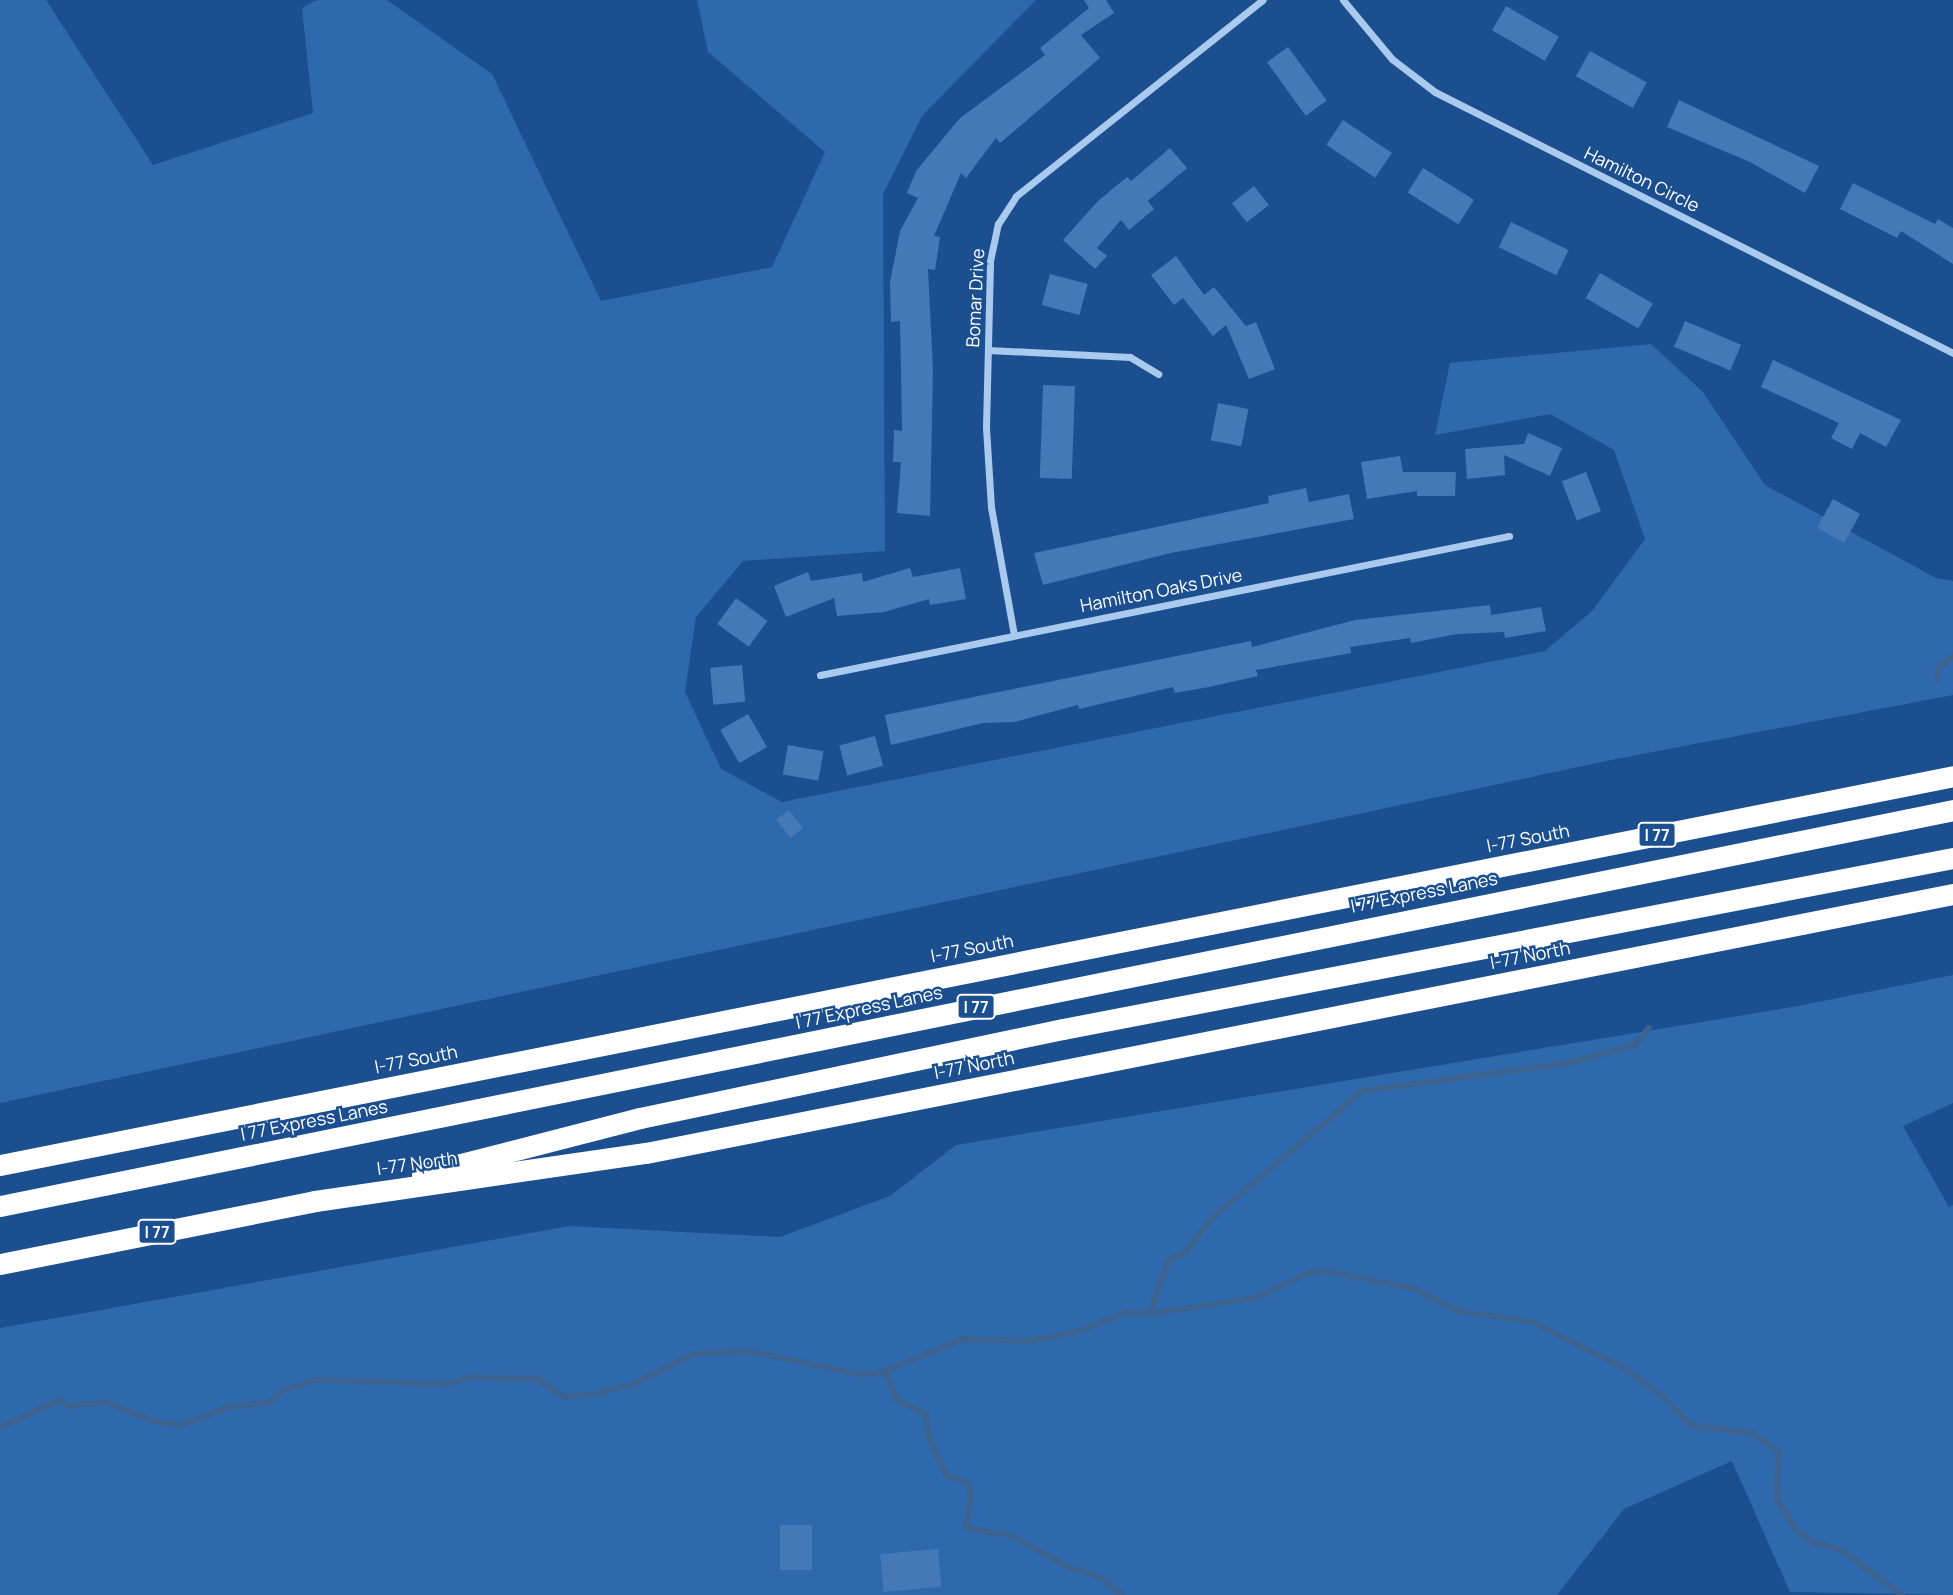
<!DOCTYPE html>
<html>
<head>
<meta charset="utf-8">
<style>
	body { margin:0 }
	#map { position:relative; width:1953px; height:1595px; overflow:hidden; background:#1b4f8f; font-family:Manrope,sans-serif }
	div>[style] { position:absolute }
	.green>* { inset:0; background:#2e69ad }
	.stream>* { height:6px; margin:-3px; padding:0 3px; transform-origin:3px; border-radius:3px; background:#3c6290 }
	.building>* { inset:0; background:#4478b7; transform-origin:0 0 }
	.minor>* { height:7px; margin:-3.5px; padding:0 3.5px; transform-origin:3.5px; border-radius:3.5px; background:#a9c9ee }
	.motorway>* { height:21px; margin:-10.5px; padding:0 10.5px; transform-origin:10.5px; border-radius:10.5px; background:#fff }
	span { translate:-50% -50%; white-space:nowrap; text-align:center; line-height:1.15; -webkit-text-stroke:5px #1b4f8f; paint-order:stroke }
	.shield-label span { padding:2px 5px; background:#1b4f8f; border:2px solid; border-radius:5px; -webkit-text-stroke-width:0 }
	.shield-label { font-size:16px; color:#fff; font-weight:700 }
	.street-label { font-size:18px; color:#fff }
</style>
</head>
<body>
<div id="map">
	<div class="green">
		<i style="clip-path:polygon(0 0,46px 0,153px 165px,313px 113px,302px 8px,317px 0,387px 0,492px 74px,601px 301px,772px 267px,825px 152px,708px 52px,697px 0,1036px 0,922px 116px,883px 194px,885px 551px,743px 561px,696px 617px,685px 692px,721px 769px,782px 802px,1545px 651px,1592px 611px,1645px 539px,1614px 450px,1550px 414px,1435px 435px,1450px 363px,1651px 344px,1703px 392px,1765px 485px,1936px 578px,1953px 581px,1953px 695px,1616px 759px,0 1103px)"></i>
		<i style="clip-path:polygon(1953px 975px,1953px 1103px,1903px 1126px,1949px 1207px,1953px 1205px,1953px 1595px,1790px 1592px,1732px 1461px,1624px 1509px,1557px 1595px,0 1595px,0 1328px,570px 1226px,780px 1237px,890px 1196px,956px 1145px,1798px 1006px)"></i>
	</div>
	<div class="stream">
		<i style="left:1937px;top:679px;width:11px;rotate:-85deg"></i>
		<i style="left:1938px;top:668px;width:19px;rotate:-39deg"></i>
		<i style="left:1150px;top:1314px;width:58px;rotate:-70.9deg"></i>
		<i style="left:1169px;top:1259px;width:17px;rotate:-21deg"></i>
		<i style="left:1185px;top:1253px;width:41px;rotate:-52.9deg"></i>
		<i style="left:1210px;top:1220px;width:199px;rotate:-40.3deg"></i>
		<i style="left:1362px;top:1091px;width:208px;rotate:-7.7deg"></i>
		<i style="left:1568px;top:1063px;width:69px;rotate:-15deg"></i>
		<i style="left:1635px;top:1045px;width:22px;rotate:-51deg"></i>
		<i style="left:885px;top:1371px;width:31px;rotate:68deg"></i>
		<i style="left:897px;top:1400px;width:32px;rotate:26deg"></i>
		<i style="left:926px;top:1414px;width:24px;rotate:83deg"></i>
		<i style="left:929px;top:1438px;width:41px;rotate:65.3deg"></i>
		<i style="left:946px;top:1475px;width:23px;rotate:20deg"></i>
		<i style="left:968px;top:1483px;width:10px;rotate:73deg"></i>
		<i style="left:971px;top:1493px;width:35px;rotate:98deg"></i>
		<i style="left:966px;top:1528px;width:47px;rotate:9.9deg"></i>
		<i style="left:1012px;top:1536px;width:68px;rotate:28.8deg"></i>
		<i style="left:1072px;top:1569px;width:25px;rotate:14deg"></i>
		<i style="left:1096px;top:1575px;width:34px;rotate:37deg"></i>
		<i style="left:0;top:1427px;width:66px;rotate:-24.2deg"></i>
		<i style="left:60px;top:1400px;width:11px;rotate:34deg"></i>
		<i style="left:69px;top:1406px;width:36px;rotate:-6deg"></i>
		<i style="left:105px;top:1402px;width:54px;rotate:21.8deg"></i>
		<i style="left:155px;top:1422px;width:27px;rotate:6deg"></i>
		<i style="left:182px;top:1425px;width:49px;rotate:-21.4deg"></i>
		<i style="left:228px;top:1407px;width:42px;rotate:-6.8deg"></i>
		<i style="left:270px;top:1402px;width:21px;rotate:-39deg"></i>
		<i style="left:286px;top:1389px;width:32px;rotate:-16deg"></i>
		<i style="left:317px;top:1380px;width:130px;rotate:1.8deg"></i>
		<i style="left:447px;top:1384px;width:28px;rotate:-15deg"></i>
		<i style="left:474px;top:1377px;width:65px;rotate:1.8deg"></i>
		<i style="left:539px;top:1379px;width:30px;rotate:37deg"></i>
		<i style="left:563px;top:1397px;width:32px;rotate:-5deg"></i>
		<i style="left:595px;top:1394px;width:40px;rotate:-14.4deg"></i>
		<i style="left:634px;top:1384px;width:67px;rotate:-26.6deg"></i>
		<i style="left:694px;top:1354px;width:55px;rotate:-3.1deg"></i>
		<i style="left:749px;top:1351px;width:116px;rotate:12deg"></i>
		<i style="left:862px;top:1375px;width:23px;rotate:-10deg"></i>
		<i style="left:885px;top:1371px;width:84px;rotate:-22.3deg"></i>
		<i style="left:963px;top:1339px;width:67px;rotate:1.7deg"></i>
		<i style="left:1030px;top:1341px;width:50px;rotate:-11.5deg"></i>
		<i style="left:1079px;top:1331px;width:52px;rotate:-21.6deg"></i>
		<i style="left:1127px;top:1312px;width:23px;rotate:5deg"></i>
		<i style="left:1150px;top:1314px;width:106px;rotate:-8.7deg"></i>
		<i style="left:1255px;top:1298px;width:60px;rotate:-24.8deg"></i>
		<i style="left:1309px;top:1273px;width:17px;rotate:-7deg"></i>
		<i style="left:1326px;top:1271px;width:91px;rotate:11.4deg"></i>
		<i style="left:1415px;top:1289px;width:48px;rotate:27.1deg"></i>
		<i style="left:1458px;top:1311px;width:76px;rotate:8.3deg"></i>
		<i style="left:1533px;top:1322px;width:102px;rotate:26.8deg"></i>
		<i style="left:1624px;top:1368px;width:49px;rotate:36.6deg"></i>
		<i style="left:1663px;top:1397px;width:41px;rotate:45deg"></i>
		<i style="left:1692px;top:1426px;width:60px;rotate:6.7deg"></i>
		<i style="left:1752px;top:1433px;width:32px;rotate:35deg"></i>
		<i style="left:1778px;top:1451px;width:49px;rotate:91.2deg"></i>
		<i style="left:1777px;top:1500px;width:35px;rotate:57deg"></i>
		<i style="left:1796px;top:1529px;width:18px;rotate:41deg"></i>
		<i style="left:1810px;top:1541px;width:32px;rotate:16deg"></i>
		<i style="left:1841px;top:1550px;width:76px;rotate:36.4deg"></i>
	</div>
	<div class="building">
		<i style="clip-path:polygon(1084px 0,1106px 0,1114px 13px,1081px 35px,1100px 58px,1000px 143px,996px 138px,966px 178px,961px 173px,934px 236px,940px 237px,935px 270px,928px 269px,933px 370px,930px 516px,897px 513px,901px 462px,893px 462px,894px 430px,902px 431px,901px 370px,900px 321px,891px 322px,890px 282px,900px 231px,918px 198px,907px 193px,916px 171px,960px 118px,1045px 55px,1040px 48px,1089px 8px)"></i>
		<i style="left:1506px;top:6px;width:61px;height:28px;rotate:30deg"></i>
		<i style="left:1288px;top:47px;width:66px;height:26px;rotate:54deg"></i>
		<i style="left:1590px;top:51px;width:65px;height:29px;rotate:29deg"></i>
		<i style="clip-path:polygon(1679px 100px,1819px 166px,1805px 193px,1750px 162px,1667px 127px)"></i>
		<i style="left:1343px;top:120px;width:59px;height:30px;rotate:34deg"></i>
		<i style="clip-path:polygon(1170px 148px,1187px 168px,1148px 201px,1154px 209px,1129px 230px,1121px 220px,1097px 248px,1107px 256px,1095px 269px,1063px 240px,1098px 201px,1127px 177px,1131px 181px)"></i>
		<i style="left:1423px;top:168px;width:60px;height:29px;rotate:32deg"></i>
		<i style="clip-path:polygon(1853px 183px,1935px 224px,1938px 219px,1953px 228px,1953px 264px,1901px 231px,1897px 238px,1840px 209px)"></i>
		<i style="left:1254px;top:186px;width:24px;height:28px;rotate:52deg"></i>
		<i style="left:1511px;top:222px;width:64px;height:28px;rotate:26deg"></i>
		<i style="clip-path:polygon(1176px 256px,1204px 295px,1214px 287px,1246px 326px,1256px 322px,1275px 369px,1249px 379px,1226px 325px,1213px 336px,1183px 298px,1174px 305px,1151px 275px)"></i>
		<i style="left:1600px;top:273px;width:61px;height:29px;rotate:30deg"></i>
		<i style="left:1050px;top:274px;width:39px;height:32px;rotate:15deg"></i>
		<i style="left:1685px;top:321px;width:61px;height:28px;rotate:23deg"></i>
		<i style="clip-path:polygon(1773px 360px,1901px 420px,1886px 447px,1860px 433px,1852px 449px,1831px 438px,1839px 423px,1761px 387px)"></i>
		<i style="left:1043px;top:385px;width:32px;height:93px;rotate:2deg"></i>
		<i style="left:1218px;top:403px;width:31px;height:38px;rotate:11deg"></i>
		<i style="clip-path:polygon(1528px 433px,1562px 448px,1550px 476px,1504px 455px,1505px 475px,1467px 479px,1465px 449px,1524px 444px)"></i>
		<i style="clip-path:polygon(1400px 456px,1403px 472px,1456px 472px,1455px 496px,1417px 496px,1417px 491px,1367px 499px,1361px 462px)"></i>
		<i style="left:1586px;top:472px;width:42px;height:26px;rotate:69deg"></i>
		<i style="clip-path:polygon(1306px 488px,1309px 502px,1349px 494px,1354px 519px,1171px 553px,1043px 585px,1034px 553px,1269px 503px,1268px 496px)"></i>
		<i style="left:1833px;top:499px;width:31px;height:33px;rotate:29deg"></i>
		<i style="clip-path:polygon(910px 568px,913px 577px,960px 568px,966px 599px,930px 605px,929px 599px,884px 612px,837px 616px,834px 598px,786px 617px,774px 586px,808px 572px,811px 581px,862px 573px,863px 582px)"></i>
		<i style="left:736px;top:598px;width:39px;height:32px;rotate:36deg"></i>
		<i style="clip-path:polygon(1490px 605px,1491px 615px,1541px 607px,1546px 631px,1505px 638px,1504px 632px,1457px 634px,1411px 643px,1410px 638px,1350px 647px,1351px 653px,1256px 670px,1258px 676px,1209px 687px,1175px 693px,1173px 687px,1079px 709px,1078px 705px,1014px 722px,983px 723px,891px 745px,885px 715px,1251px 641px,1252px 647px,1355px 620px)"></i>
		<i style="left:742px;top:665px;width:37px;height:32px;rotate:85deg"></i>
		<i style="left:748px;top:714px;width:38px;height:32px;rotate:60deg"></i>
		<i style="left:875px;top:736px;width:31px;height:37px;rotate:75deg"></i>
		<i style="left:788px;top:745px;width:36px;height:30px;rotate:10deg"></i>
		<i style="left:789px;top:810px;width:23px;height:16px;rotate:52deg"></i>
		<i style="left:780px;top:1525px;width:32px;height:45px"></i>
		<i style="left:938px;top:1549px;width:38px;height:58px;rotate:85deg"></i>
	</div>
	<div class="minor">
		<i style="left:1343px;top:0;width:77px;rotate:50.3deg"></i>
		<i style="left:1392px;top:59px;width:54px;rotate:37.5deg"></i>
		<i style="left:1435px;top:92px;width:580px;rotate:26.74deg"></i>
		<i style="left:988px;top:350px;width:142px;rotate:2.8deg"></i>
		<i style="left:1130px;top:357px;width:33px;rotate:31deg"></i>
		<i style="left:1014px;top:635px;width:130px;rotate:-100.2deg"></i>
		<i style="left:991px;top:507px;width:80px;rotate:-93.6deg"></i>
		<i style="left:986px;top:427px;width:166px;rotate:-88.6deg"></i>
		<i style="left:990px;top:261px;width:38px;rotate:-78deg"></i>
		<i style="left:998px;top:224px;width:33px;rotate:-57deg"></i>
		<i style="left:1016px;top:196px;width:315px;rotate:-38.5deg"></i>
		<i style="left:820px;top:675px;width:703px;rotate:-11.41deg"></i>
	</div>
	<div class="motorway">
		<i style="left:0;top:1165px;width:1991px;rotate:-11.26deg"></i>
		<i style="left:422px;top:1174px;width:225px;rotate:-14.4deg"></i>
		<i style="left:640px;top:1118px;width:432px;rotate:-11.9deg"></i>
		<i style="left:1063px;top:1029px;width:906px;rotate:-10.88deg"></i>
		<i style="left:0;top:1206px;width:1993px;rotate:-11.46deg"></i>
		<i style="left:0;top:1264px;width:321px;rotate:-11.3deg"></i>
		<i style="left:315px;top:1201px;width:334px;rotate:-8.3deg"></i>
		<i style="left:646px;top:1153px;width:1332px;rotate:-11.21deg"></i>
	</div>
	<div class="shield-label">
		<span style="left:1657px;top:835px">I 77</span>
		<span style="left:976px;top:1007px">I 77</span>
		<span style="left:157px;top:1232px">I 77</span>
	</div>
	<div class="street-label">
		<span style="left:1642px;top:179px;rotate:26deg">Hamilton Circle</span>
		<span style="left:975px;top:298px;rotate:-87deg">Bomar Drive</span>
		<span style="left:1161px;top:590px;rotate:-11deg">Hamilton Oaks Drive</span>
		<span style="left:1528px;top:838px;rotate:-11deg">I-77 South</span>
		<span style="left:1424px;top:892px;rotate:-11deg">I 77 Express Lanes</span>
		<span style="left:972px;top:948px;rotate:-11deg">I-77 South</span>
		<span style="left:1530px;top:955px;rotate:-11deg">I-77 North</span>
		<span style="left:869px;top:1007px;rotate:-12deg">I 77 Express Lanes</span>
		<span style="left:416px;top:1059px;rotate:-11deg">I-77 South</span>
		<span style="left:974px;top:1065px;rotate:-11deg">I-77 North</span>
		<span style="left:314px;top:1120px;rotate:-11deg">I 77 Express Lanes</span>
		<span style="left:417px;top:1163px;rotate:-8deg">I-77 North</span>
	</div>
</div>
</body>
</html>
